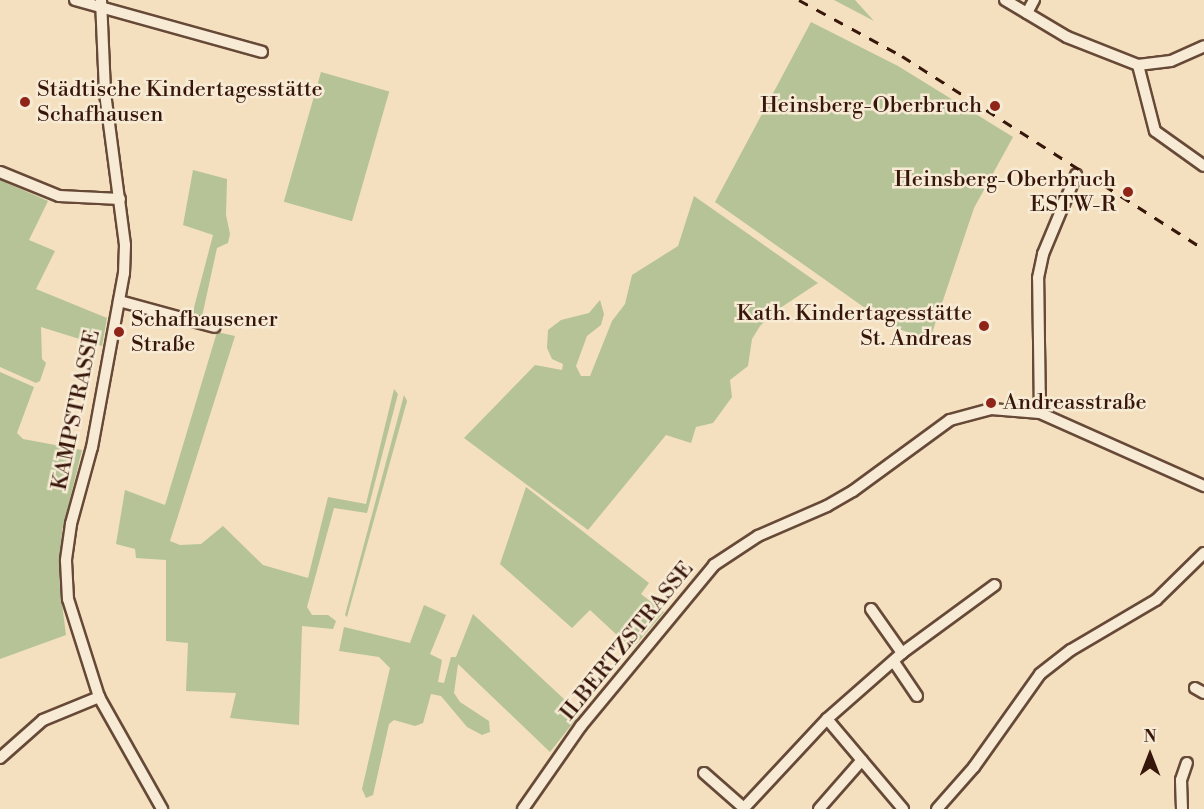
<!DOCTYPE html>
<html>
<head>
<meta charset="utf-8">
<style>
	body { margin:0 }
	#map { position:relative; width:1204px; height:809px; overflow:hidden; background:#f4e0be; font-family:"Libre Bodoni",serif }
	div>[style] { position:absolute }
	.green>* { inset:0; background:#b5c396; transform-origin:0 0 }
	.roads { filter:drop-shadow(2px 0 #674938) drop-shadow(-2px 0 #674938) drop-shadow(0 2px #674938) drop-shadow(0 -2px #674938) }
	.minor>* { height:10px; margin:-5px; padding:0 5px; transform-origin:5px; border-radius:5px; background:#f8ebd5 }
	.rail>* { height:3px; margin-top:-1.5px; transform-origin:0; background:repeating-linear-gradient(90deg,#38170b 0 10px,transparent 0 20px) }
	.dots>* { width:16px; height:16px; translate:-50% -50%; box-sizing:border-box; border:3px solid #f8ebd5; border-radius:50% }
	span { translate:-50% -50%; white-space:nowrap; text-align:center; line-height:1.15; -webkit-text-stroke:5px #f8ebd5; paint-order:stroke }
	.poi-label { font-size:22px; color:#38170b }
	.left { translate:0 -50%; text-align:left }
	.right { translate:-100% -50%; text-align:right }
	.street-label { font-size:22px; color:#38170b }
	.north { position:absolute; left:1120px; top:725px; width:60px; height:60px; -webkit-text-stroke:4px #f8ebd5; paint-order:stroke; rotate:0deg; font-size:16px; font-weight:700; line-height:24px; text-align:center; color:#38170b }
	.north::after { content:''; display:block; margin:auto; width:21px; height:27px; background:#38170b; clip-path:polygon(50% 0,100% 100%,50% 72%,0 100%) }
</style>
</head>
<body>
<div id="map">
	<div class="green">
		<i style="clip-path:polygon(834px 0,855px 0,874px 21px)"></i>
		<i style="clip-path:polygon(811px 22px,898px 66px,1013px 137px,974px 208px,930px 339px,892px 327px,715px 202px)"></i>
		<i style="left:321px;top:72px;width:71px;height:135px;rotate:16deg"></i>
		<i style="clip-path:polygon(193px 170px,227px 179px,226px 215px,230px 234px,228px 243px,217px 248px,201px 321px,191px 319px,213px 235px,183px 225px)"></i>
		<i style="clip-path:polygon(0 180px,48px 201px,29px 240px,55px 251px,36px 289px,107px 318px,102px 346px,41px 327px,42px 359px,46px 363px,40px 381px,36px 383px,0 367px)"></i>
		<i style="clip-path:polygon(694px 196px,818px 283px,774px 312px,760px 326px,752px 339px,748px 366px,730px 380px,732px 397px,713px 423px,696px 427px,691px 443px,666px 435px,588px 530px,464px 438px,535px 365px,562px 370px,563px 364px,552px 359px,547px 348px,548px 330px,561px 320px,589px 313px,600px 300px,604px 314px,601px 325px,587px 336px,576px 366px,581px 376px,590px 376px,612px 321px,625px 304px,632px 275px,678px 246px)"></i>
		<i style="clip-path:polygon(217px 332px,235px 336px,170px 541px,180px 545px,201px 544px,223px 526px,263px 565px,308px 578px,328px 497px,366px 504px,394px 389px,398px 394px,367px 513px,334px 508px,307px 607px,312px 615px,328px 615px,336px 621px,333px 629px,302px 626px,299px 725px,230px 718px,236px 693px,186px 691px,188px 643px,166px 641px,166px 560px,136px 558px,135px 549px,116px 544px,125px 490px,165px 505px)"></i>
		<i style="clip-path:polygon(0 372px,34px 387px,17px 433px,23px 439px,82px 450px,62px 531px,60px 588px,66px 635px,0 659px)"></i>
		<i style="clip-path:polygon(404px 395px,407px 401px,347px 617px,345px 615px)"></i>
		<i style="clip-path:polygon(526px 487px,649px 583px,641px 594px,664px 612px,632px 649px,590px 610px,572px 628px,500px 564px)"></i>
		<i style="clip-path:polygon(424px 605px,446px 615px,430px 654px,442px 660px,438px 682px,444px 683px,451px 657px,456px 657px,473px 614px,580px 714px,550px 752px,458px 664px,454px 693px,460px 702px,489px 721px,490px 732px,482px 735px,467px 727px,441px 696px,431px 694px,423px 723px,415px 726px,394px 720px,389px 724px,373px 795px,366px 798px,362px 789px,390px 668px,379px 657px,339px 651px,344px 627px,410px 643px)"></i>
	</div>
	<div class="roads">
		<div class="minor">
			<i style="left:75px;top:0;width:194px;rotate:15.5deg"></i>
			<i style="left:101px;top:0;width:93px;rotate:87.5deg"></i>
			<i style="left:105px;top:93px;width:153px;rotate:82.5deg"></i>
			<i style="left:125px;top:245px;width:28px;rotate:92deg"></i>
			<i style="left:124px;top:273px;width:177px;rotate:100.4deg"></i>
			<i style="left:92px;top:447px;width:80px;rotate:105.3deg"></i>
			<i style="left:71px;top:524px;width:37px;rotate:98deg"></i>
			<i style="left:66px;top:561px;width:38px;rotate:87deg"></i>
			<i style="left:68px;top:599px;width:103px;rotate:72.4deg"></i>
			<i style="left:99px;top:697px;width:129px;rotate:60.6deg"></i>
			<i style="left:1005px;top:0;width:72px;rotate:30.8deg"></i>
			<i style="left:1067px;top:37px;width:76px;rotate:21.5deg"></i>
			<i style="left:1138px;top:65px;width:33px;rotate:-7deg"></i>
			<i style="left:1171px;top:61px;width:36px;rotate:-24deg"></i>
			<i style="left:1027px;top:13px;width:15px;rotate:-62deg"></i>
			<i style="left:1138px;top:65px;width:68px;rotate:75.6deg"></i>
			<i style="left:1155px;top:131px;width:60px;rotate:35.5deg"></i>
			<i style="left:0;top:172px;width:64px;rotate:22.1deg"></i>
			<i style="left:59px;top:196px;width:61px;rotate:2.8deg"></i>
			<i style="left:119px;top:301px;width:99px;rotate:15.2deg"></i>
			<i style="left:1040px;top:413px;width:135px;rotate:-90.8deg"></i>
			<i style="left:1038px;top:278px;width:25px;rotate:-78deg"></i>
			<i style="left:1043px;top:254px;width:86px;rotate:-67.3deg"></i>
			<i style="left:871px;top:609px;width:54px;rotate:54.8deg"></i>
			<i style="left:894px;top:662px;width:41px;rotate:55.9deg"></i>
			<i style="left:1195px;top:688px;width:10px;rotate:29deg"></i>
			<i style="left:827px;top:719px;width:100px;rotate:-41.3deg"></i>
			<i style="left:902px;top:653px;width:115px;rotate:-36.2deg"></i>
			<i style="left:0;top:758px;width:57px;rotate:-41.5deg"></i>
			<i style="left:43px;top:720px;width:61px;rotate:-22.3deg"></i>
			<i style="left:704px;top:773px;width:53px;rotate:41.2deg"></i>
			<i style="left:523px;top:809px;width:101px;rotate:-55.1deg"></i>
			<i style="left:581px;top:726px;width:209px;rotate:-50.4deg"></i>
			<i style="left:714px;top:565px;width:53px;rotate:-33.4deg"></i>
			<i style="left:758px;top:536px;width:75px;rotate:-23.5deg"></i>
			<i style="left:827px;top:506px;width:30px;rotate:-30deg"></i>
			<i style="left:853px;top:491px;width:120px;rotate:-36.2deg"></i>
			<i style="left:950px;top:420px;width:42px;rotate:-15deg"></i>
			<i style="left:991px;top:409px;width:49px;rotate:4.7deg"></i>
			<i style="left:1040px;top:413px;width:180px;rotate:24deg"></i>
			<i style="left:743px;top:809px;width:123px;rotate:-47deg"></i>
			<i style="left:827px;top:719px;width:118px;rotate:49.8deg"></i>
			<i style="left:819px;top:809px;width:65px;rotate:-48.7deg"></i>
			<i style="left:937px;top:809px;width:56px;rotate:-48.6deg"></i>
			<i style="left:974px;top:767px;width:114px;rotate:-54.6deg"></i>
			<i style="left:1040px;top:674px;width:39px;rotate:-38deg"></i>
			<i style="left:1071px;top:650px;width:99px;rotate:-30.5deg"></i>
			<i style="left:1156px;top:600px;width:67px;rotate:-44.4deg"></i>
			<i style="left:1182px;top:809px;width:29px;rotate:-92deg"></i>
			<i style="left:1181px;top:780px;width:18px;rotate:-71deg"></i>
		</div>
	</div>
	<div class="rail">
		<i style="left:799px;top:0;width:117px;rotate:28.5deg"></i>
		<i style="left:902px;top:56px;width:358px;rotate:32.6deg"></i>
	</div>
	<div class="dots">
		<i style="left:25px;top:102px;background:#8f2418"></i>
		<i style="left:995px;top:106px;background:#8f2418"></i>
		<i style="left:1128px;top:192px;background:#8f2418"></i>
		<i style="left:984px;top:326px;background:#8f2418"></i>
		<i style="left:119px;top:332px;background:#8f2418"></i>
		<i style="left:991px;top:403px;background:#8f2418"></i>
	</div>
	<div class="poi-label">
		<span class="left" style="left:37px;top:102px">Städtische Kindertagesstätte<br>Schafhausen</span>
		<span class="right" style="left:982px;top:106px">Heinsberg-Oberbruch</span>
		<span class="right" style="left:1116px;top:192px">Heinsberg-Oberbruch<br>ESTW-R</span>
		<span class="right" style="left:972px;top:326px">Kath. Kindertagesstätte<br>St. Andreas</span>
		<span class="left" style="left:131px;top:332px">Schafhausener<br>Straße</span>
		<span class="left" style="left:1003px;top:403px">Andreasstraße</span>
	</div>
	<div class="street-label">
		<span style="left:76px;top:410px;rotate:-78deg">KAMPSTRASSE</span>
		<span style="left:627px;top:641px;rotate:-51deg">ILBERTZSTRASSE</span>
	</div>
	<div class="north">N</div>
</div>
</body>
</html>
